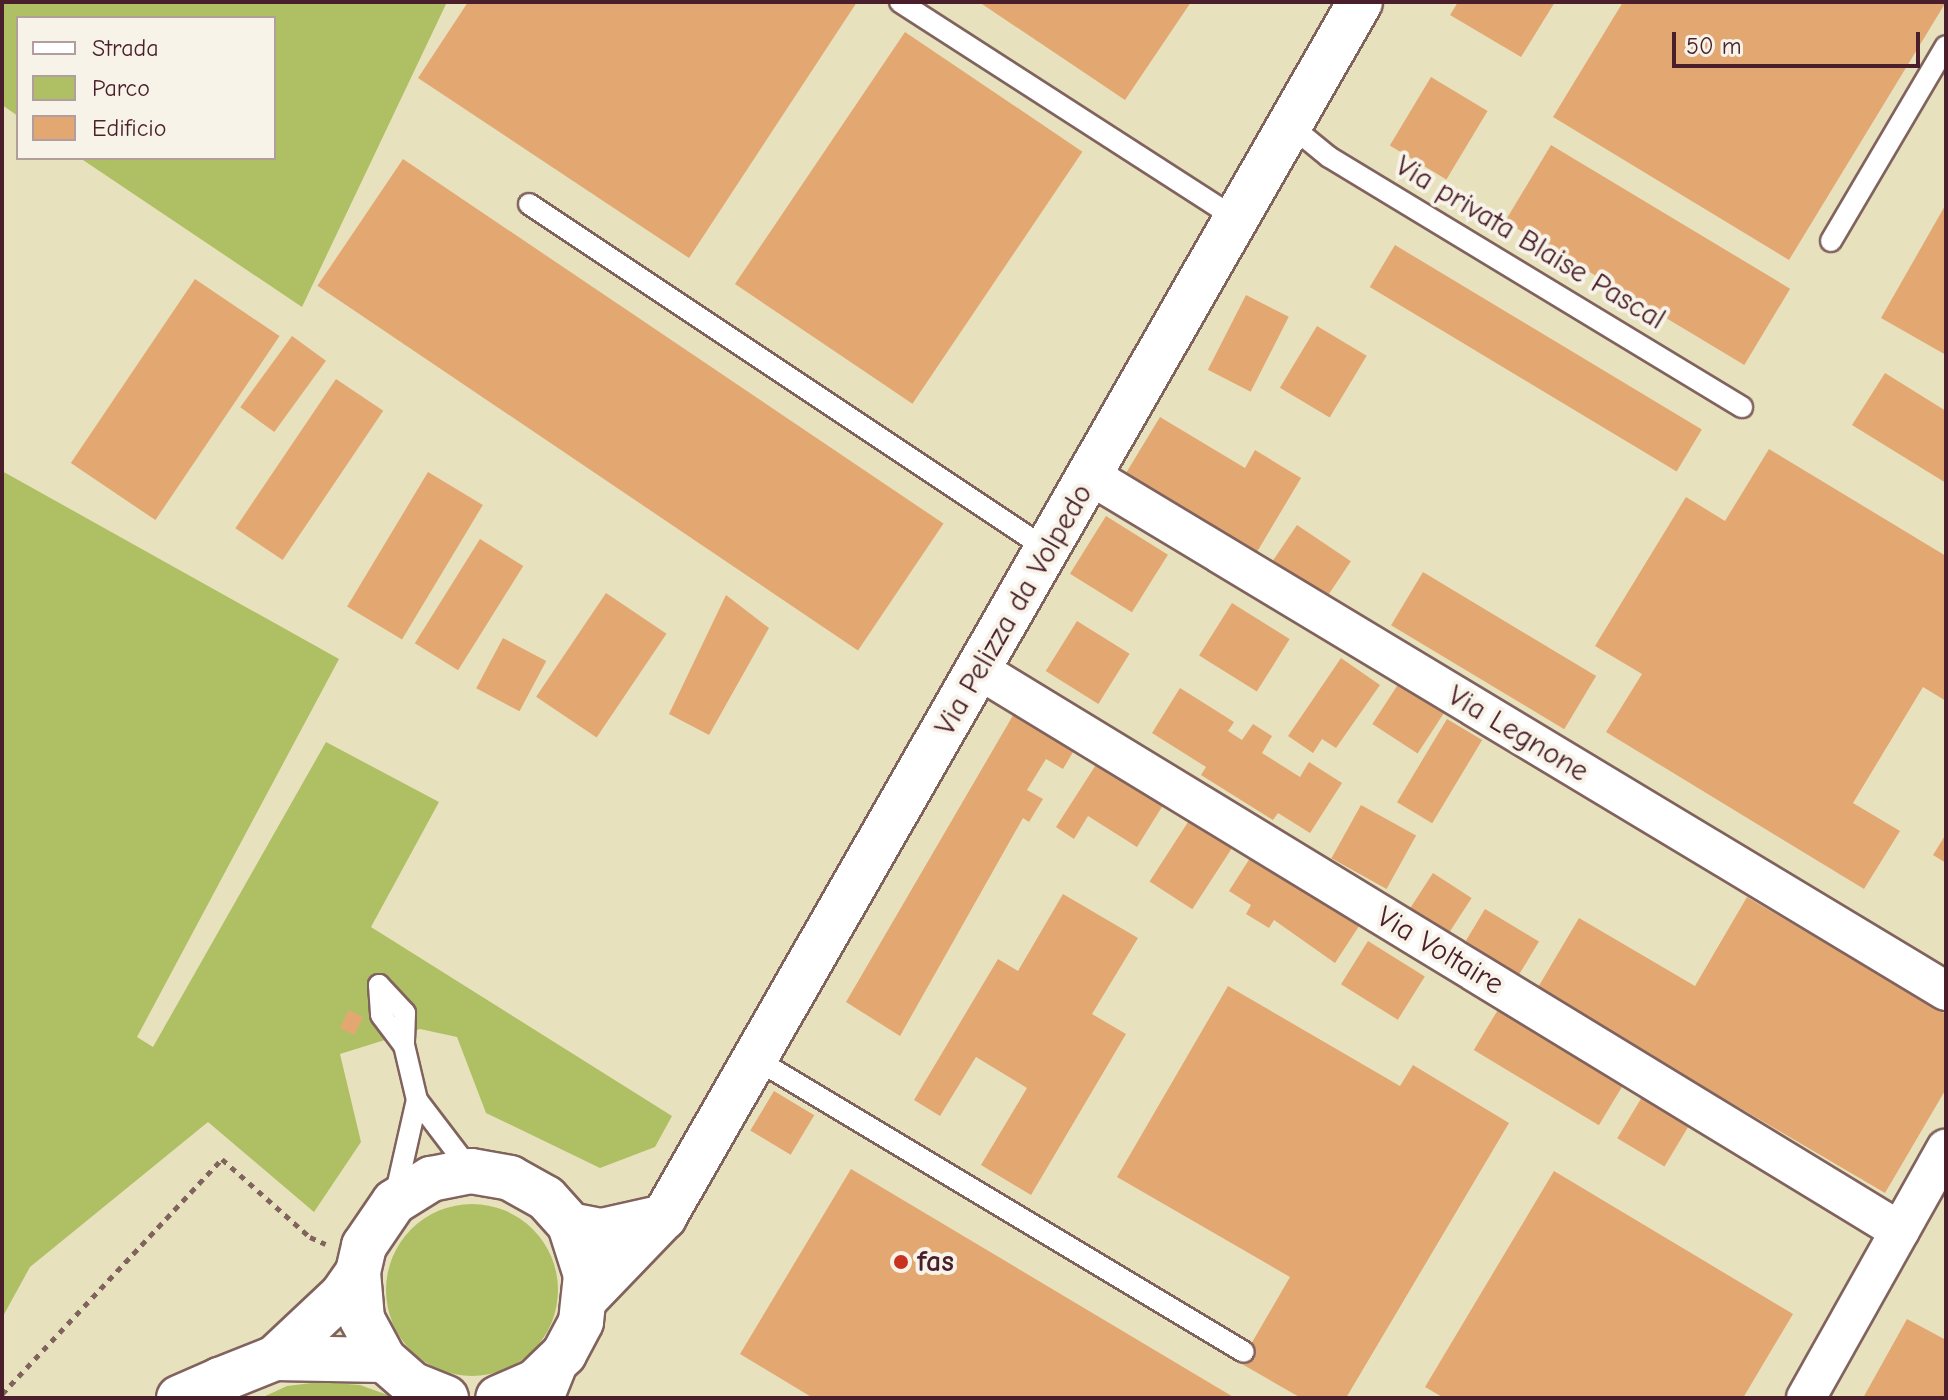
<!DOCTYPE html>
<html>
<head>
<meta charset="utf-8">
<style>
	body { margin:0 }
	#map { position:relative; width:1948px; height:1400px; overflow:hidden; background:#e8e1be; font-family:"Comic Neue",sans-serif }
	div>[style] { position:absolute }
	.green>* { inset:0; background:#aec063 }
	.round { border-radius:50% }
	.building>* { inset:0; background:#e3a872; transform-origin:0 0 }
	.path>* { height:5px; margin-top:-2.5px; transform-origin:0; background:repeating-linear-gradient(90deg,#81635e 0 6px,transparent 0 12px) }
	.roads { filter:drop-shadow(2px 0 #81635e) drop-shadow(-2px 0 #81635e) drop-shadow(0 2px #81635e) drop-shadow(0 -2px #81635e) }
	.service>* { height:20px; margin:-10px; padding:0 10px; transform-origin:10px; border-radius:10px; background:#fff }
	.minor>* { height:38px; margin:-19px; padding:0 19px; transform-origin:19px; border-radius:19px; background:#fff }
	.tertiary>* { height:44px; margin:-22px; padding:0 22px; transform-origin:22px; border-radius:22px; background:#fff }
	.secondary>* { height:44px; margin:-22px; padding:0 22px; transform-origin:22px; border-radius:22px; background:#fff }
	.trunk>* { height:44px; margin:-22px; padding:0 22px; transform-origin:22px; border-radius:22px; background:#fff }
	.motorway>* { height:44px; margin:-22px; padding:0 22px; transform-origin:22px; border-radius:22px; background:#fff }
	.dots>* { width:22px; height:22px; translate:-50% -50%; box-sizing:border-box; border:4px solid #f7f3e8; border-radius:50% }
	span { translate:-50% -50%; white-space:nowrap; text-align:center; line-height:1.15; -webkit-text-stroke:8px #f7f3e8; paint-order:stroke }
	.street-label { font-size:30px; color:#4a1f2b }
	.poi-label { font-size:30px; color:#4a1f2b; font-weight:700 }
	.left { translate:0 -50%; text-align:left }
	.frame { position:absolute; inset:0; border:4px solid #4a1f2b; pointer-events:none }
	.legend { position:absolute; left:16px; top:16px; width:260px; height:144px; box-sizing:border-box; background:#f7f3e8; border:2px solid #b29e9c; margin:0; padding:10px 14px; list-style:none; font-size:24px; color:#4a1f2b }
	.legend li { display:flex; align-items:center; gap:16px; height:40px }
	.legend b { width:40px; border:2px solid #b29e9c }
	.scale { position:absolute; left:1672px; top:32px; width:248px; height:36px; box-sizing:border-box; border:4px solid #4a1f2b; border-top:0; padding-left:10px; font-size:24px; line-height:28px; white-space:nowrap; color:#4a1f2b; -webkit-text-stroke:6px #f7f3e8; paint-order:stroke }
</style>
</head>
<body>
<div id="map">
	<div class="green">
		<i style="clip-path:polygon(2px 2px,447px 2px,302px 307px,80px 158px,274px 158px,274px 18px,18px 18px,18px 116px,2px 105px)"></i>
		<i style="clip-path:polygon(2px 471px,339px 659px,137px 1037px,153px 1047px,326px 742px,439px 802px,371px 927px,672px 1116px,655px 1147px,600px 1168px,486px 1113px,457px 1037px,420px 1029px,340px 1054px,361px 1142px,314px 1212px,208px 1122px,30px 1267px,2px 1318px)"></i>
		<i class="round" style="left:386px;top:1204px;width:172px;height:172px"></i>
		<i style="clip-path:polygon(320px 1382px,360px 1385px,396px 1398px,261px 1398px,287px 1386px)"></i>
	</div>
	<div class="building">
		<i style="clip-path:polygon(468px 2px,857px 2px,689px 258px,418px 78px)"></i>
		<i style="clip-path:polygon(979px 2px,1191px 2px,1125px 100px)"></i>
		<i style="clip-path:polygon(1458px 2px,1555px 2px,1521px 57px,1450px 15px)"></i>
		<i style="clip-path:polygon(1623px 2px,1946px 2px,1789px 260px,1553px 117px)"></i>
		<i style="left:905px;top:32px;width:214px;height:304px;rotate:34deg"></i>
		<i style="left:1431px;top:77px;width:66px;height:80px;rotate:31deg"></i>
		<i style="left:1551px;top:145px;width:279px;height:89px;rotate:31deg"></i>
		<i style="left:403px;top:159px;width:652px;height:153px;rotate:34deg"></i>
		<i style="clip-path:polygon(1946px 204px,1946px 355px,1881px 318px)"></i>
		<i style="left:1395px;top:245px;width:358px;height:49px;rotate:31deg"></i>
		<i style="left:195px;top:279px;width:102px;height:222px;rotate:34deg"></i>
		<i style="left:1246px;top:295px;width:48px;height:84px;rotate:27deg"></i>
		<i style="left:1317px;top:326px;width:58px;height:72px;rotate:31deg"></i>
		<i style="left:292px;top:336px;width:42px;height:88px;rotate:36deg"></i>
		<i style="clip-path:polygon(1885px 373px,1946px 411px,1946px 483px,1852px 425px)"></i>
		<i style="left:336px;top:379px;width:57px;height:180px;rotate:34deg"></i>
		<i style="clip-path:polygon(1160px 417px,1245px 468px,1255px 450px,1301px 478px,1254px 557px,1123px 478px)"></i>
		<i style="clip-path:polygon(1769px 449px,1946px 556px,1946px 701px,1923px 687px,1853px 803px,1900px 831px,1864px 889px,1606px 732px,1642px 674px,1595px 646px,1686px 497px,1725px 521px)"></i>
		<i style="left:428px;top:472px;width:64px;height:157px;rotate:31deg"></i>
		<i style="left:1106px;top:516px;width:73px;height:68px;rotate:32deg"></i>
		<i style="left:1297px;top:525px;width:65px;height:45px;rotate:34deg"></i>
		<i style="left:480px;top:539px;width:51px;height:123px;rotate:32deg"></i>
		<i style="left:1423px;top:572px;width:202px;height:62px;rotate:31deg"></i>
		<i style="left:606px;top:593px;width:73px;height:125px;rotate:34deg"></i>
		<i style="clip-path:polygon(726px 595px,769px 628px,709px 735px,669px 714px)"></i>
		<i style="left:1232px;top:603px;width:68px;height:62px;rotate:32deg"></i>
		<i style="left:1077px;top:621px;width:62px;height:59px;rotate:32deg"></i>
		<i style="left:503px;top:638px;width:49px;height:57px;rotate:28deg"></i>
		<i style="clip-path:polygon(1341px 658px,1380px 685px,1336px 748px,1322px 739px,1313px 753px,1288px 736px)"></i>
		<i style="left:1399px;top:683px;width:54px;height:49px;rotate:33deg"></i>
		<i style="clip-path:polygon(1180px 688px,1234px 722px,1228px 731px,1242px 740px,1253px 724px,1272px 736px,1262px 753px,1300px 777px,1309px 762px,1342px 783px,1310px 833px,1278px 813px,1273px 820px,1201px 775px,1206px 767px,1152px 733px)"></i>
		<i style="clip-path:polygon(1015px 712px,1076px 747px,1063px 769px,1046px 759px,1027px 790px,1043px 799px,1029px 822px,1023px 818px,900px 1036px,846px 1002px)"></i>
		<i style="left:1447px;top:719px;width:41px;height:97px;rotate:31deg"></i>
		<i style="clip-path:polygon(1099px 760px,1165px 802px,1137px 847px,1088px 816px,1074px 839px,1056px 827px)"></i>
		<i style="left:1361px;top:805px;width:63px;height:61px;rotate:29deg"></i>
		<i style="left:1192px;top:816px;width:51px;height:78px;rotate:33deg"></i>
		<i style="clip-path:polygon(1946px 834px,1946px 863px,1933px 855px)"></i>
		<i style="clip-path:polygon(1252px 855px,1361px 923px,1335px 963px,1274px 920px,1269px 928px,1246px 914px,1251px 905px,1229px 891px)"></i>
		<i style="left:1433px;top:873px;width:46px;height:47px;rotate:33deg"></i>
		<i style="clip-path:polygon(1063px 894px,1138px 938px,1092px 1014px,1126px 1034px,1031px 1195px,981px 1165px,1027px 1088px,976px 1057px,940px 1116px,914px 1100px,998px 959px,1018px 971px)"></i>
		<i style="clip-path:polygon(1747px 897px,1946px 1014px,1946px 1089px,1885px 1193px,1537px 989px,1579px 918px,1695px 986px)"></i>
		<i style="left:1485px;top:909px;width:63px;height:50px;rotate:31deg"></i>
		<i style="left:1368px;top:941px;width:67px;height:51px;rotate:32deg"></i>
		<i style="clip-path:polygon(1228px 986px,1400px 1086px,1413px 1065px,1509px 1123px,1346px 1398px,1301px 1398px,1240px 1363px,1290px 1277px,1117px 1177px)"></i>
		<i style="left:1499px;top:1008px;width:146px;height:49px;rotate:31deg"></i>
		<i style="left:349px;top:1010px;width:16px;height:20px;rotate:27deg"></i>
		<i style="left:774px;top:1091px;width:47px;height:46px;rotate:31deg"></i>
		<i style="left:1642px;top:1097px;width:55px;height:48px;rotate:31deg"></i>
		<i style="clip-path:polygon(851px 1169px,1235px 1398px,813px 1398px,740px 1354px)"></i>
		<i style="clip-path:polygon(1554px 1171px,1793px 1314px,1743px 1398px,1444px 1398px,1425px 1387px)"></i>
		<i style="clip-path:polygon(1907px 1319px,1946px 1340px,1946px 1394px,1944px 1398px,1863px 1398px)"></i>
	</div>
	<div class="path">
		<i style="left:2px;top:1394px;width:322px;rotate:-46.9deg"></i>
		<i style="left:222px;top:1159px;width:118px;rotate:41.6deg"></i>
		<i style="left:310px;top:1237px;width:17px;rotate:24deg"></i>
	</div>
	<div class="roads">
		<div class="service">
			<i style="left:900px;top:2px;width:401px;rotate:32.8deg"></i>
			<i style="left:1290px;top:125px;width:50px;rotate:39.4deg"></i>
			<i style="left:1329px;top:157px;width:483px;rotate:31.2deg"></i>
			<i style="left:529px;top:204px;width:624px;rotate:33.69deg"></i>
			<i style="left:1831px;top:241px;width:226px;rotate:-59.5deg"></i>
			<i style="left:379px;top:985px;width:38px;rotate:47deg"></i>
			<i style="left:405px;top:1013px;width:32px;rotate:92deg"></i>
			<i style="left:404px;top:1045px;width:57px;rotate:76.7deg"></i>
			<i style="left:417px;top:1100px;width:89px;rotate:52.7deg"></i>
			<i style="left:379px;top:985px;width:30px;rotate:86deg"></i>
			<i style="left:381px;top:1015px;width:38px;rotate:53deg"></i>
			<i style="left:754px;top:1058px;width:571px;rotate:30.96deg"></i>
			<i style="left:394px;top:1201px;width:104px;rotate:-77.2deg"></i>
		</div>
		<div class="minor">
			<i style="left:1091px;top:476px;width:998px;rotate:31.06deg"></i>
			<i style="left:981px;top:671px;width:1076px;rotate:31.36deg"></i>
			<i style="left:1806px;top:1398px;width:286px;rotate:-60.7deg"></i>
		</div>
		<div class="tertiary">
			<i style="left:570px;top:1225px;width:33px;rotate:11deg"></i>
			<i style="left:602px;top:1231px;width:64px;rotate:-12.7deg"></i>
			<i style="left:586px;top:1298px;width:112px;rotate:-46.1deg"></i>
			<i style="left:664px;top:1217px;width:1400px;rotate:-60.19deg"></i>
		</div>
		<div class="secondary">
			<i style="left:275px;top:1358px;width:92px;rotate:-43.2deg"></i>
			<i style="left:342px;top:1295px;width:28px;rotate:-55deg"></i>
			<i style="left:199px;top:1398px;width:28px;rotate:-41deg"></i>
			<i style="left:220px;top:1380px;width:59px;rotate:-21.8deg"></i>
			<i style="left:275px;top:1358px;width:109px;rotate:1.1deg"></i>
			<i style="left:446px;top:1398px;width:37px;rotate:-158deg"></i>
			<i style="left:412px;top:1384px;width:37px;rotate:-139deg"></i>
			<i style="left:384px;top:1360px;width:47px;rotate:-118.2deg"></i>
			<i style="left:362px;top:1319px;width:47px;rotate:-94.9deg"></i>
			<i style="left:358px;top:1272px;width:27px;rotate:-77deg"></i>
			<i style="left:364px;top:1246px;width:53px;rotate:-55.7deg"></i>
			<i style="left:394px;top:1202px;width:44px;rotate:-31.9deg"></i>
			<i style="left:431px;top:1179px;width:41px;rotate:-11.3deg"></i>
			<i style="left:471px;top:1171px;width:40px;rotate:10deg"></i>
			<i style="left:510px;top:1178px;width:41px;rotate:29.1deg"></i>
			<i style="left:546px;top:1198px;width:36px;rotate:48deg"></i>
			<i style="left:570px;top:1225px;width:52px;rotate:72.3deg"></i>
			<i style="left:586px;top:1275px;width:47px;rotate:96.1deg"></i>
			<i style="left:581px;top:1322px;width:36px;rotate:118deg"></i>
			<i style="left:564px;top:1354px;width:40px;rotate:136deg"></i>
			<i style="left:535px;top:1382px;width:40px;rotate:156.6deg"></i>
		</div>
		<div class="trunk">
			<i style="left:179px;top:1398px;width:45px;rotate:-23.7deg"></i>
			<i style="left:541px;top:1398px;width:32px;rotate:-68deg"></i>
		</div>
		<div class="motorway">
			<i style="left:428px;top:1393px;width:6px;rotate:51deg"></i>
		</div>
	</div>
	<div class="dots">
		<i style="left:901px;top:1262px;background:#c8321e"></i>
	</div>
	<div class="street-label">
		<span style="left:1530px;top:243px;rotate:31deg">Via privata Blaise Pascal</span>
		<span style="left:1014px;top:610px;rotate:-60deg">Via Pelizza da Volpedo</span>
		<span style="left:1518px;top:734px;rotate:31deg">Via Legnone</span>
		<span style="left:1440px;top:951px;rotate:31deg">Via Voltaire</span>
	</div>
	<div class="poi-label">
		<span class="left" style="left:917px;top:1262px">fas</span>
	</div>
	<div class="frame"></div>
	<ul class="legend">
	<li><b style="height:10px;background:#fff"></b>Strada</li>
	<li><b style="height:22px;background:#aec063"></b>Parco</li>
	<li><b style="height:22px;background:#e3a872"></b>Edificio</li>
	</ul>
	<div class="scale">50 m</div>
</div>
</body>
</html>
